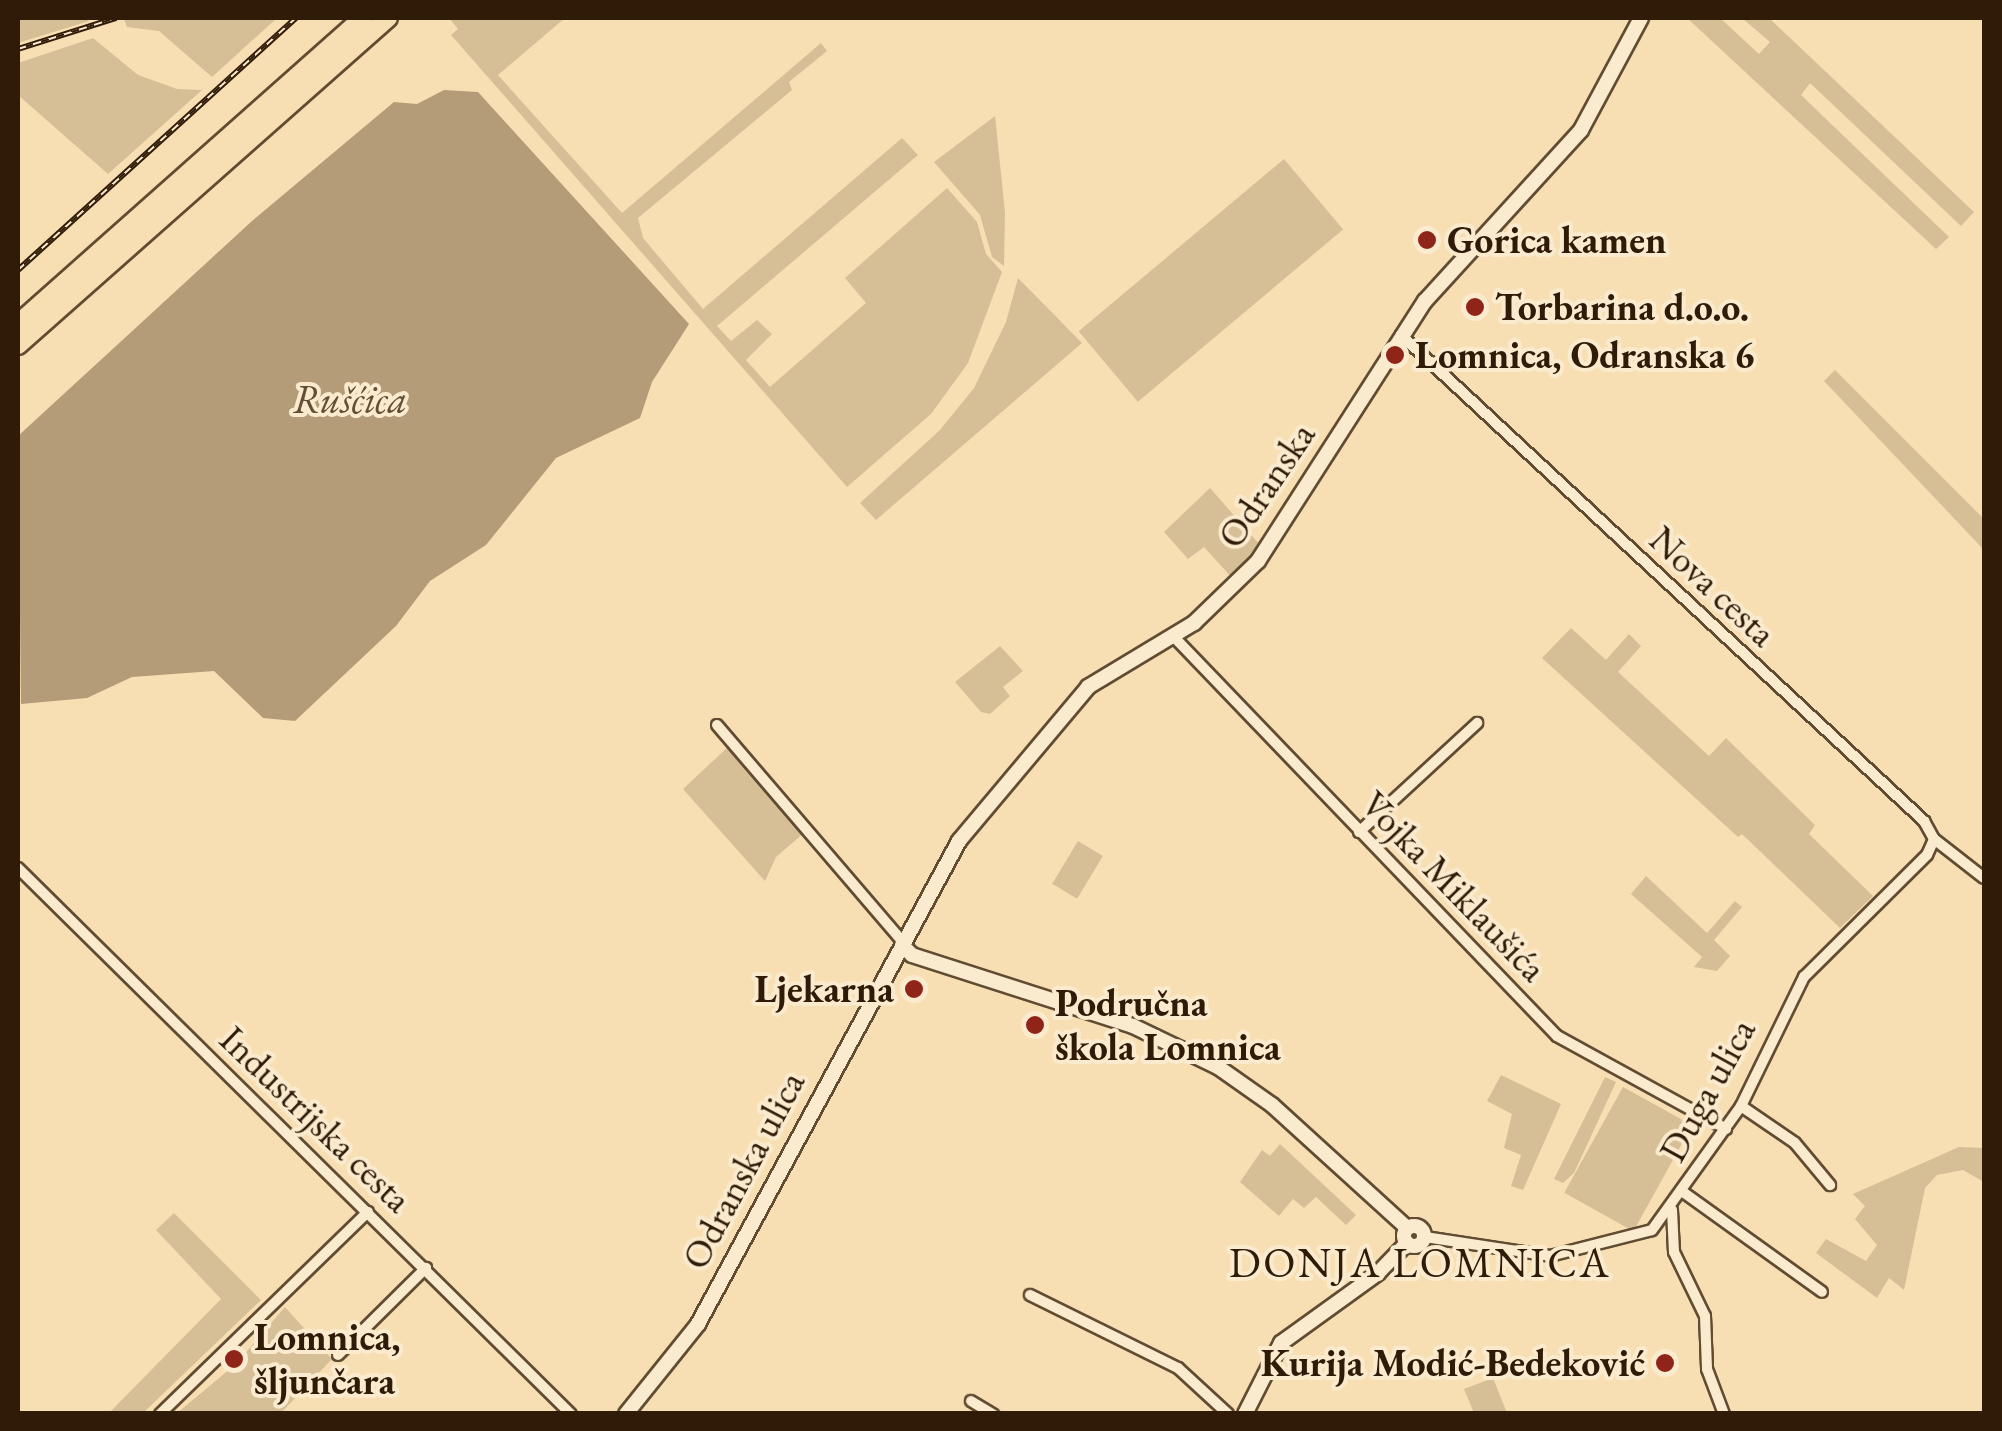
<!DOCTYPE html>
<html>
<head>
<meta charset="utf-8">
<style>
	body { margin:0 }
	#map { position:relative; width:2002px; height:1431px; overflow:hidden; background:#f8dfb3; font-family:"EB Garamond",serif }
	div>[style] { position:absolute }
	.green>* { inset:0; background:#d6be96; transform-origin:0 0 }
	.water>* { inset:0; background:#b49c79 }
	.roads { filter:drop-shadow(2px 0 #614c32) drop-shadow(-2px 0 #614c32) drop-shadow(0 2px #614c32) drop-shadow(0 -2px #614c32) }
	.street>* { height:10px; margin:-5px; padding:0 5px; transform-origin:5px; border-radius:5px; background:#faeace }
	.secondary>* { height:14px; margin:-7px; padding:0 7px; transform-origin:7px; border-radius:7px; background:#faeace }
	.secondary>.ring { margin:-7px; padding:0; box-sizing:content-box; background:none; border:14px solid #faeace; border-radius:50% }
	.highway>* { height:18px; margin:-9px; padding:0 9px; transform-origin:9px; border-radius:9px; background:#f8dfb3 }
	.rail>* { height:6px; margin-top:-3px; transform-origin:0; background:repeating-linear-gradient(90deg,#faeace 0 8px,#2f1b07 0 16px); box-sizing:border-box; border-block:2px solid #2f1b07 }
	.dots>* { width:28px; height:28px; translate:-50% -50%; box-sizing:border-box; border:5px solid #faeace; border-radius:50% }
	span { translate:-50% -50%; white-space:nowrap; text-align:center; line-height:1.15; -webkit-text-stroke:8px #faeace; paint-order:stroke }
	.poi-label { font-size:38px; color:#2f1b07; font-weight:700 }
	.left { translate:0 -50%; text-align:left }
	.right { translate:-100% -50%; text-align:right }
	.street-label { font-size:38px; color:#2f1b07 }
	.water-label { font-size:40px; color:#644f35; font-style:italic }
	.quarter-label { font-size:42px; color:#2f1b07; letter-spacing:2.5px }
	.frame { position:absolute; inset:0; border:20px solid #2f1b07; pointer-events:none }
</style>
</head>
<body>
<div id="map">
	<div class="green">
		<i style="clip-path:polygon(18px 18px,84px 18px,89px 21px,18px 43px)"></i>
		<i style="clip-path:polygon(277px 18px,212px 77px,159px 31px,127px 27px,124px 19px)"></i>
		<i style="clip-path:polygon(449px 18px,565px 18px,498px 75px,622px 213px,821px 43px,827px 51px,789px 82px,792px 90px,638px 218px,643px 238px,703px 309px,902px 138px,918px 155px,717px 326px,731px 341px,757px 320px,772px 334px,746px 360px,770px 387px,866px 303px,845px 278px,947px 188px,977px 222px,986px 254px,1002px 272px,968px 363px,931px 414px,847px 487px,451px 35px,458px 29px)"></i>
		<i style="clip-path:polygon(1687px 18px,1720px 18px,1759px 54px,1770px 42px,1742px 18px,1769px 18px,1974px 212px,1961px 226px,1810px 83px,1801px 95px,1949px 237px,1936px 249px)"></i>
		<i style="clip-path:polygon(93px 38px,138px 75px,177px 89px,202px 90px,108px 174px,18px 95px,18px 63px)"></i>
		<i style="clip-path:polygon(995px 116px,1005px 212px,1004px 266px,992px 257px,980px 215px,934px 162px)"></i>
		<i style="left:1284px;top:159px;width:92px;height:268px;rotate:50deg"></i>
		<i style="clip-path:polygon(1018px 278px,1082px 343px,876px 520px,860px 503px,940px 430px,974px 388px,1006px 322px)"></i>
		<i style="clip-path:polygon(1835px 370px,1984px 519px,1984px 550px,1824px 381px)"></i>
		<i style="clip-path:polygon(1210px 488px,1260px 545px,1234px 580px,1204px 547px,1188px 559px,1164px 532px)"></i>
		<i style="clip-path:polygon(1571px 628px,1606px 660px,1629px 634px,1641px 646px,1618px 672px,1709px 756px,1726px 738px,1815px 825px,1809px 834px,1873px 896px,1840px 928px,1742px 834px,1738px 837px,1542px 658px)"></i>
		<i style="clip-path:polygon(1000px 646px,1023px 671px,1003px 687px,1010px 696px,990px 714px,981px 712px,955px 682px)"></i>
		<i style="clip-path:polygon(730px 745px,805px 832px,776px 857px,765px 881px,683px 789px)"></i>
		<i style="left:1078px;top:841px;width:29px;height:50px;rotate:31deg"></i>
		<i style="clip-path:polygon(1646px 876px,1707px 933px,1735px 901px,1742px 907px,1714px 940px,1730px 956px,1717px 971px,1694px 967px,1702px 957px,1631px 894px)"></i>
		<i style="clip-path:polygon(1501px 1075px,1561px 1104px,1523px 1190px,1511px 1186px,1521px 1155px,1504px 1148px,1512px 1114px,1487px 1101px)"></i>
		<i style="clip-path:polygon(1605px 1077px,1616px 1082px,1574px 1173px,1563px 1183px,1554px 1179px)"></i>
		<i style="left:1623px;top:1087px;width:79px;height:121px;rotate:29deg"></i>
		<i style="clip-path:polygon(1280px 1144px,1356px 1215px,1346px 1225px,1316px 1197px,1304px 1208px,1293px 1199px,1279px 1216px,1240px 1182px,1262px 1150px,1270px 1156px)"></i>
		<i style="clip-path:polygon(1959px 1147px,1984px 1148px,1984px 1182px,1963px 1170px,1937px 1175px,1925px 1188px,1904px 1290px,1889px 1278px,1877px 1298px,1816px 1253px,1826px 1239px,1866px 1261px,1877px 1245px,1855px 1219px,1865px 1206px,1853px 1194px)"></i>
		<i style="clip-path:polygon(174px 1213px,261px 1300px,143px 1413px,109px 1413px,221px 1299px,156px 1230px)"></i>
		<i style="clip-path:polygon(285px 1307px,332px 1359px,281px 1413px,177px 1413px,236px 1364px)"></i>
		<i style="clip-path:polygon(1493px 1378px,1507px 1413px,1474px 1413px,1464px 1389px)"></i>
	</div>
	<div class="water">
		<i style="clip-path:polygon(444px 90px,478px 92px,689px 324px,652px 382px,640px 418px,556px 458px,486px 545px,430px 581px,396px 626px,295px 721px,263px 718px,214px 671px,132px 677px,87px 698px,21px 704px,18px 436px,252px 221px,394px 102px,417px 104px)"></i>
	</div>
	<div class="roads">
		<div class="street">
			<i style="left:1401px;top:335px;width:714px;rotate:42.9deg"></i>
			<i style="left:1924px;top:821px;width:21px;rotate:61deg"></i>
			<i style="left:1934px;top:839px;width:63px;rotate:38deg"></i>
			<i style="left:1174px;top:637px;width:553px;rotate:46.17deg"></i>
			<i style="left:1557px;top:1036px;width:193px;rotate:28.8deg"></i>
			<i style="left:717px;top:725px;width:286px;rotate:49.4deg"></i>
			<i style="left:1359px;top:832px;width:161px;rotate:-42.7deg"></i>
			<i style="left:18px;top:868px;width:777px;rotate:44.64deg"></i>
			<i style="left:1741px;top:1106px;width:65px;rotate:34.4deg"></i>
			<i style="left:1795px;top:1143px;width:55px;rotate:50.2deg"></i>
			<i style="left:1683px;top:1192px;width:171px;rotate:35.7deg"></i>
			<i style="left:1672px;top:1210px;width:42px;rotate:87.3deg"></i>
			<i style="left:1674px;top:1252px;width:71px;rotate:64.2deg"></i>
			<i style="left:1705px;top:1316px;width:53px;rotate:87.8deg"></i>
			<i style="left:1707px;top:1369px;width:48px;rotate:69.3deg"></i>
			<i style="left:1425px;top:1237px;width:126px;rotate:8.6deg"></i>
			<i style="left:1550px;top:1256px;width:105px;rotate:-14.3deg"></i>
			<i style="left:1652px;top:1230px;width:153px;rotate:-54.3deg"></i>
			<i style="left:1741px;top:1106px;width:144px;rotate:-64deg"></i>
			<i style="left:1804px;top:977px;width:173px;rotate:-44.8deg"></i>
			<i style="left:1927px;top:855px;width:17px;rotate:-66deg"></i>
			<i style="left:1030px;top:1295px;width:165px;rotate:26.3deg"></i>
			<i style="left:1178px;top:1368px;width:68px;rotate:42.6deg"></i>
			<i style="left:338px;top:1355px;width:124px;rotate:-44.7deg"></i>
			<i style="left:971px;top:1401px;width:26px;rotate:31deg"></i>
			<i style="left:160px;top:1414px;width:290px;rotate:-44.2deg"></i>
		</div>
		<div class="secondary">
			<i style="left:902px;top:945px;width:14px;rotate:45deg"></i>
			<i style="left:912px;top:955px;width:232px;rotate:17.8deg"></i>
			<i style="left:1133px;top:1026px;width:94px;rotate:25.8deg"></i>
			<i style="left:1218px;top:1067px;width:66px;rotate:35.1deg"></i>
			<i style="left:1272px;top:1105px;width:183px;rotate:42.3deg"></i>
			<i class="ring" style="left:1404px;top:1226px;width:6px;height:6px"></i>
			<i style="left:626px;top:1414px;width:115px;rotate:-51.3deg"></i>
			<i style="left:698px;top:1324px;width:549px;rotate:-61.61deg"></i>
			<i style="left:959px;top:841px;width:201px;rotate:-50deg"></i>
			<i style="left:1088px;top:687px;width:124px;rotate:-31.1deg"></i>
			<i style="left:1194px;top:623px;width:89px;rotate:-44.1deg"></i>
			<i style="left:1258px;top:561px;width:309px;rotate:-57.3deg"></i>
			<i style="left:1425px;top:301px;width:231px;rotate:-47.6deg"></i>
			<i style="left:1581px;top:130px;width:127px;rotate:-61.8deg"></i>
			<i style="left:1245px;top:1414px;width:80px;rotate:-63.1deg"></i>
			<i style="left:1281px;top:1343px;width:120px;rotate:-35.8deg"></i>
			<i style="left:1378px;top:1273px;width:42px;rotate:-46deg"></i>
		</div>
		<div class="highway">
			<i style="left:18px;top:324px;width:461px;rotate:-41.6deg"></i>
			<i style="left:18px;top:345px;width:494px;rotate:-41.5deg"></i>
		</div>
	</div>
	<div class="rail">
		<i style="left:18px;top:49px;width:103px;rotate:-17.6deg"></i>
		<i style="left:18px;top:270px;width:375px;rotate:-42.2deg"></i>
	</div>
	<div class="dots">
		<i style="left:1427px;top:240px;background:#8f2418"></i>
		<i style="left:1475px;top:307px;background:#8f2418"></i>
		<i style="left:1395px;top:355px;background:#8f2418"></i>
		<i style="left:914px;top:989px;background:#8f2418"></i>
		<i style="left:1035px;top:1025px;background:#8f2418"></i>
		<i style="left:234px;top:1359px;background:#8f2418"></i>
		<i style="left:1665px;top:1363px;background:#8f2418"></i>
	</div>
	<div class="poi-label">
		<span class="left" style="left:1447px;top:240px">Gorica kamen</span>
		<span class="left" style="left:1495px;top:307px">Torbarina d.o.o.</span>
		<span class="left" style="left:1415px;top:355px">Lomnica, Odranska 6</span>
		<span class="right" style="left:894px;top:989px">Ljekarna</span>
		<span class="left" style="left:1055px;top:1025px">Područna<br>škola Lomnica</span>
		<span class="left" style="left:254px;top:1359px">Lomnica,<br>šljunčara</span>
		<span class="right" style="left:1645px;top:1363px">Kurija Modić-Bedeković</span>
	</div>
	<div class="street-label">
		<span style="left:1266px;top:485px;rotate:-56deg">Odranska</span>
		<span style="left:1713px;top:586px;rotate:43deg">Nova cesta</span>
		<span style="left:1454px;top:886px;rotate:46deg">Vojka Miklaušića</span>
		<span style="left:1707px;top:1090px;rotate:-61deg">Duga ulica</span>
		<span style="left:316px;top:1119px;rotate:44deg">Industrijska cesta</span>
		<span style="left:743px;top:1170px;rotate:-62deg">Odranska ulica</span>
	</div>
	<div class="water-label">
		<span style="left:350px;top:399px">Rušćica</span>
	</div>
	<div class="quarter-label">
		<span style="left:1420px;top:1263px">DONJA LOMNICA</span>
	</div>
	<div class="frame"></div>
</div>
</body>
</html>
